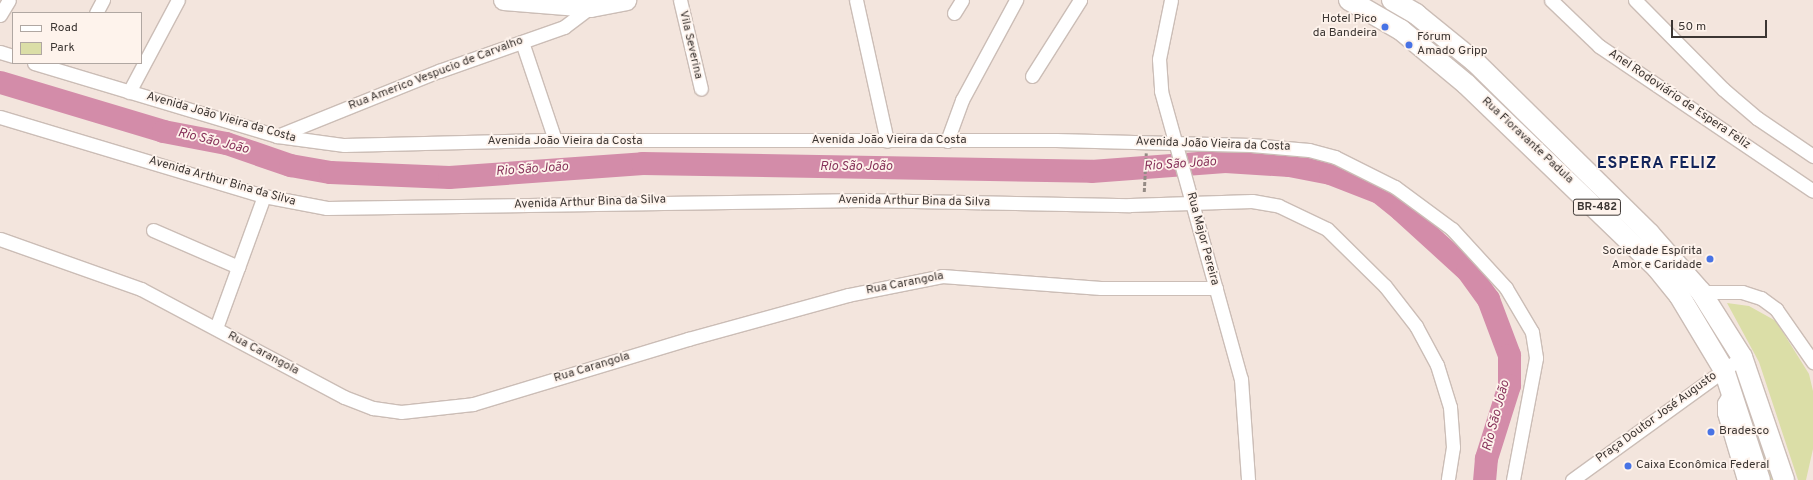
<!DOCTYPE html>
<html>
<head>
<meta charset="utf-8">
<style>
	body { margin:0 }
	#map { position:relative; width:1813px; height:480px; overflow:hidden; background:#f3e5dd; font-family:Overpass,sans-serif }
	div>[style] { position:absolute }
	.green>* { inset:0; background:#dbdea7 }
	.river>* { height:23px; margin:-11.5px; padding:0 11.5px; transform-origin:11.5px; border-radius:11.5px; background:#d38ca9 }
	.path>* { height:2.5px; margin-top:-1.25px; transform-origin:0; background:repeating-linear-gradient(90deg,#948b85 0 4px,transparent 0 6px) }
	.roads { filter:drop-shadow(1px 0 #cbbdb6) drop-shadow(-1px 0 #cbbdb6) drop-shadow(0 1px #cbbdb6) drop-shadow(0 -1px #cbbdb6) }
	.minor>* { height:13px; margin:-6.5px; padding:0 6.5px; transform-origin:6.5px; border-radius:6.5px; background:#fff }
	.highway>* { height:20px; margin:-10px; padding:0 10px; transform-origin:10px; border-radius:10px; background:#fff }
	.dots>* { width:11px; height:11px; translate:-50% -50%; box-sizing:border-box; border:2px solid #fef3ec; border-radius:50% }
	span { translate:-50% -50%; white-space:nowrap; text-align:center; line-height:1.15; -webkit-text-stroke:3.5px #fef3ec; paint-order:stroke }
	.shield-label span { padding:1px 3px; background:#fef3ec; border:1px solid; border-radius:3px; -webkit-text-stroke-width:0 }
	.shield-label { font-size:11px; color:#3c3633; font-weight:700 }
	.poi-label { font-size:12px; color:#3c3633 }
	.right { translate:-100% -50%; text-align:right }
	.left { translate:0 -50%; text-align:left }
	.street-label { font-size:12px; color:#3c3633 }
	.water-label { font-size:13px; color:#87325a; font-style:italic }
	.district-label { font-size:16px; color:#12245a; font-weight:700; letter-spacing:1px }
	.legend { position:absolute; left:12px; top:12px; width:130px; height:52px; box-sizing:border-box; background:#fef3ec; border:1px solid #b0a7a2; margin:0; padding:5px 7px; list-style:none; font-size:12px; color:#3c3633 }
	.legend li { display:flex; align-items:center; gap:8px; height:20px }
	.legend b { width:20px; border:1px solid #b0a7a2 }
	.scale { position:absolute; left:1671px; top:20px; width:96px; height:18px; box-sizing:border-box; border:2px solid #3c3633; border-top:0; padding-left:5px; font-size:12px; line-height:14px; white-space:nowrap; color:#3c3633; -webkit-text-stroke:3px #fef3ec; paint-order:stroke }
</style>
</head>
<body>
<div id="map">
	<div class="green">
		<i style="clip-path:polygon(1727px 303px,1749px 306px,1776px 321px,1809px 374px,1813px 391px,1813px 449px,1806px 480px,1798px 480px,1759px 362px)"></i>
		<i style="clip-path:polygon(1738px 374px,1774px 480px,1768px 480px,1734px 376px)"></i>
	</div>
	<div class="river">
		<i style="left:0;top:82px;width:170px;rotate:16.7deg"></i>
		<i style="left:163px;top:131px;width:64px;rotate:10.8deg"></i>
		<i style="left:226px;top:143px;width:68px;rotate:19deg"></i>
		<i style="left:290px;top:165px;width:41px;rotate:9.9deg"></i>
		<i style="left:330px;top:172px;width:119px;rotate:2.4deg"></i>
		<i style="left:449px;top:177px;width:194px;rotate:-4.1deg"></i>
		<i style="left:642px;top:163px;width:449px;rotate:1deg"></i>
		<i style="left:1091px;top:171px;width:134px;rotate:-4.3deg"></i>
		<i style="left:1225px;top:161px;width:64px;rotate:3.6deg"></i>
		<i style="left:1289px;top:165px;width:42px;rotate:11deg"></i>
		<i style="left:1330px;top:173px;width:53px;rotate:21.2deg"></i>
		<i style="left:1379px;top:192px;width:28px;rotate:39deg"></i>
		<i style="left:1401px;top:210px;width:89px;rotate:42.3deg"></i>
		<i style="left:1467px;top:270px;width:36px;rotate:54deg"></i>
		<i style="left:1488px;top:299px;width:60px;rotate:69.4deg"></i>
		<i style="left:1509px;top:355px;width:30px;rotate:90deg"></i>
		<i style="left:1509px;top:385px;width:77px;rotate:107.5deg"></i>
		<i style="left:1486px;top:458px;width:22px;rotate:95deg"></i>
	</div>
	<div class="path">
		<i style="left:1144px;top:192px;width:39px;rotate:-87deg"></i>
	</div>
	<div class="roads">
		<div class="minor">
			<i style="left:680px;top:0;width:91px;rotate:76.7deg"></i>
			<i style="left:856px;top:0;width:144px;rotate:77.6deg"></i>
			<i style="left:1171px;top:0;width:60px;rotate:101.5deg"></i>
			<i style="left:1159px;top:59px;width:32px;rotate:86deg"></i>
			<i style="left:1161px;top:91px;width:299px;rotate:74.5deg"></i>
			<i style="left:1241px;top:379px;width:101px;rotate:86deg"></i>
			<i style="left:1551px;top:0;width:66px;rotate:43.8deg"></i>
			<i style="left:1599px;top:46px;width:258px;rotate:34.1deg"></i>
			<i style="left:1635px;top:0;width:125px;rotate:45.3deg"></i>
			<i style="left:1723px;top:89px;width:45px;rotate:40.5deg"></i>
			<i style="left:1757px;top:118px;width:68px;rotate:34.2deg"></i>
			<i style="left:96px;top:13px;width:15px;rotate:-62deg"></i>
			<i style="left:954px;top:13px;width:15px;rotate:-58deg"></i>
			<i style="left:0;top:15px;width:17px;rotate:-59deg"></i>
			<i style="left:522px;top:42px;width:103px;rotate:71.4deg"></i>
			<i style="left:0;top:52px;width:14px;rotate:17deg"></i>
			<i style="left:34px;top:63px;width:254px;rotate:16.7deg"></i>
			<i style="left:277px;top:136px;width:68px;rotate:7.7deg"></i>
			<i style="left:344px;top:145px;width:211px;rotate:-1.4deg"></i>
			<i style="left:555px;top:140px;width:501px"></i>
			<i style="left:1056px;top:140px;width:195px;rotate:1.5deg"></i>
			<i style="left:1251px;top:145px;width:58px;rotate:4.9deg"></i>
			<i style="left:1309px;top:150px;width:27px;rotate:15deg"></i>
			<i style="left:1335px;top:157px;width:67px;rotate:26.6deg"></i>
			<i style="left:1395px;top:187px;width:71px;rotate:36.4deg"></i>
			<i style="left:1452px;top:229px;width:80px;rotate:47.5deg"></i>
			<i style="left:1506px;top:288px;width:51px;rotate:59.4deg"></i>
			<i style="left:1532px;top:332px;width:26px;rotate:81deg"></i>
			<i style="left:1536px;top:358px;width:124px;rotate:100.7deg"></i>
			<i style="left:1032px;top:76px;width:90px;rotate:-57.7deg"></i>
			<i style="left:129px;top:92px;width:104px;rotate:-62deg"></i>
			<i style="left:0;top:117px;width:276px;rotate:16.7deg"></i>
			<i style="left:264px;top:196px;width:64px;rotate:10.8deg"></i>
			<i style="left:327px;top:208px;width:535px;rotate:-0.86deg"></i>
			<i style="left:862px;top:200px;width:268px;rotate:1.1deg"></i>
			<i style="left:1130px;top:205px;width:122px;rotate:-1.9deg"></i>
			<i style="left:1252px;top:201px;width:27px;rotate:10deg"></i>
			<i style="left:1279px;top:206px;width:53px;rotate:25.6deg"></i>
			<i style="left:1327px;top:229px;width:81px;rotate:44.5deg"></i>
			<i style="left:1385px;top:286px;width:51px;rotate:52.2deg"></i>
			<i style="left:1416px;top:326px;width:44px;rotate:61.7deg"></i>
			<i style="left:1437px;top:365px;width:44px;rotate:72.8deg"></i>
			<i style="left:1450px;top:407px;width:40px;rotate:85.7deg"></i>
			<i style="left:1453px;top:447px;width:33px;rotate:99deg"></i>
			<i style="left:277px;top:136px;width:175px;rotate:-21.9deg"></i>
			<i style="left:439px;top:71px;width:133px;rotate:-19.4deg"></i>
			<i style="left:564px;top:27px;width:34px;rotate:-37deg"></i>
			<i style="left:947px;top:141px;width:44px;rotate:-69.9deg"></i>
			<i style="left:962px;top:100px;width:114px;rotate:-61.6deg"></i>
			<i style="left:153px;top:230px;width:93px;rotate:23.5deg"></i>
			<i style="left:0;top:239px;width:150px;rotate:19.5deg"></i>
			<i style="left:141px;top:289px;width:230px;rotate:28deg"></i>
			<i style="left:344px;top:397px;width:31px;rotate:21deg"></i>
			<i style="left:373px;top:408px;width:28px;rotate:8deg"></i>
			<i style="left:401px;top:412px;width:72px;rotate:-6.3deg"></i>
			<i style="left:473px;top:404px;width:225px;rotate:-16.8deg"></i>
			<i style="left:688px;top:339px;width:166px;rotate:-15.4deg"></i>
			<i style="left:848px;top:295px;width:96px;rotate:-11.4deg"></i>
			<i style="left:942px;top:276px;width:159px;rotate:4.3deg"></i>
			<i style="left:1101px;top:288px;width:115px"></i>
			<i style="left:1701px;top:292px;width:41px"></i>
			<i style="left:1742px;top:292px;width:20px;rotate:18deg"></i>
			<i style="left:1761px;top:298px;width:19px;rotate:36deg"></i>
			<i style="left:1776px;top:309px;width:65px;rotate:55.1deg"></i>
			<i style="left:216px;top:328px;width:140px;rotate:-70deg"></i>
			<i style="left:1731px;top:391px;width:14px;rotate:120deg"></i>
			<i style="left:1724px;top:403px;width:10px;rotate:90deg"></i>
			<i style="left:1724px;top:413px;width:70px;rotate:73.4deg"></i>
			<i style="left:1572px;top:480px;width:210px;rotate:-35.9deg"></i>
		</div>
		<div class="highway">
			<i style="left:504px;top:0;width:87px;rotate:4.6deg"></i>
			<i style="left:591px;top:7px;width:36px;rotate:-11deg"></i>
			<i style="left:1349px;top:0;width:60px;rotate:30deg"></i>
			<i style="left:1401px;top:30px;width:85px;rotate:39.7deg"></i>
			<i style="left:1466px;top:84px;width:265px;rotate:43.9deg"></i>
			<i style="left:1657px;top:268px;width:35px;rotate:51deg"></i>
			<i style="left:1679px;top:295px;width:87px;rotate:59deg"></i>
			<i style="left:1724px;top:370px;width:116px;rotate:71.9deg"></i>
			<i style="left:1392px;top:0;width:28px;rotate:30deg"></i>
			<i style="left:1416px;top:14px;width:76px;rotate:39.1deg"></i>
			<i style="left:1475px;top:62px;width:244px;rotate:44.5deg"></i>
			<i style="left:1649px;top:233px;width:79px;rotate:48.6deg"></i>
			<i style="left:1701px;top:292px;width:77px;rotate:57.8deg"></i>
			<i style="left:1742px;top:357px;width:130px;rotate:71.1deg"></i>
		</div>
	</div>
	<div class="dots">
		<i style="left:1385px;top:27px;background:#4873e5"></i>
		<i style="left:1409px;top:45px;background:#4873e5"></i>
		<i style="left:1710px;top:259px;background:#4873e5"></i>
		<i style="left:1711px;top:432px;background:#4873e5"></i>
		<i style="left:1628px;top:466px;background:#4873e5"></i>
	</div>
	<div class="shield-label">
		<span style="left:1597px;top:207px">BR-482</span>
	</div>
	<div class="poi-label">
		<span class="right" style="left:1377px;top:27px">Hotel Pico<br>da Bandeira</span>
		<span class="left" style="left:1417px;top:45px">Fórum<br>Amado Gripp</span>
		<span class="right" style="left:1702px;top:259px">Sociedade Espírita<br>Amor e Caridade</span>
		<span class="left" style="left:1719px;top:432px">Bradesco</span>
		<span class="left" style="left:1636px;top:466px">Caixa Econômica Federal</span>
	</div>
	<div class="street-label">
		<span style="left:690px;top:45px;rotate:77deg">Vila Severina</span>
		<span style="left:436px;top:74px;rotate:-21deg">Rua Americo Vespucio de Carvalho</span>
		<span style="left:1679px;top:100px;rotate:34deg">Anel Rodoviário de Espera Feliz</span>
		<span style="left:221px;top:118px;rotate:16deg">Avenida João Vieira da Costa</span>
		<span style="left:889px;top:141px">Avenida João Vieira da Costa</span>
		<span style="left:1527px;top:141px;rotate:43deg">Rua Fioravante Padula</span>
		<span style="left:565px;top:142px">Avenida João Vieira da Costa</span>
		<span style="left:1213px;top:145px;rotate:2deg">Avenida João Vieira da Costa</span>
		<span style="left:222px;top:182px;rotate:16deg">Avenida Arthur Bina da Silva</span>
		<span style="left:914px;top:202px;rotate:1deg">Avenida Arthur Bina da Silva</span>
		<span style="left:590px;top:203px;rotate:-2deg">Avenida Arthur Bina da Silva</span>
		<span style="left:1202px;top:239px;rotate:75deg">Rua Major Pereira</span>
		<span style="left:905px;top:284px;rotate:-11deg">Rua Carangola</span>
		<span style="left:263px;top:354px;rotate:28deg">Rua Carangola</span>
		<span style="left:592px;top:368px;rotate:-17deg">Rua Carangola</span>
		<span style="left:1657px;top:418px;rotate:-36deg">Praça Doutor José Augusto</span>
	</div>
	<div class="water-label">
		<span style="left:213px;top:142px;rotate:14deg">Rio São João</span>
		<span style="left:1180px;top:165px;rotate:-4deg">Rio São João</span>
		<span style="left:856px;top:167px">Rio São João</span>
		<span style="left:532px;top:170px;rotate:-4deg">Rio São João</span>
		<span style="left:1497px;top:416px;rotate:-75deg">Rio São João</span>
	</div>
	<div class="district-label">
		<span style="left:1657px;top:164px">ESPERA FELIZ</span>
	</div>
	<ul class="legend">
	<li><b style="height:5px;background:#fff"></b>Road</li>
	<li><b style="height:11px;background:#dbdea7"></b>Park</li>
	</ul>
	<div class="scale">50 m</div>
</div>
</body>
</html>
